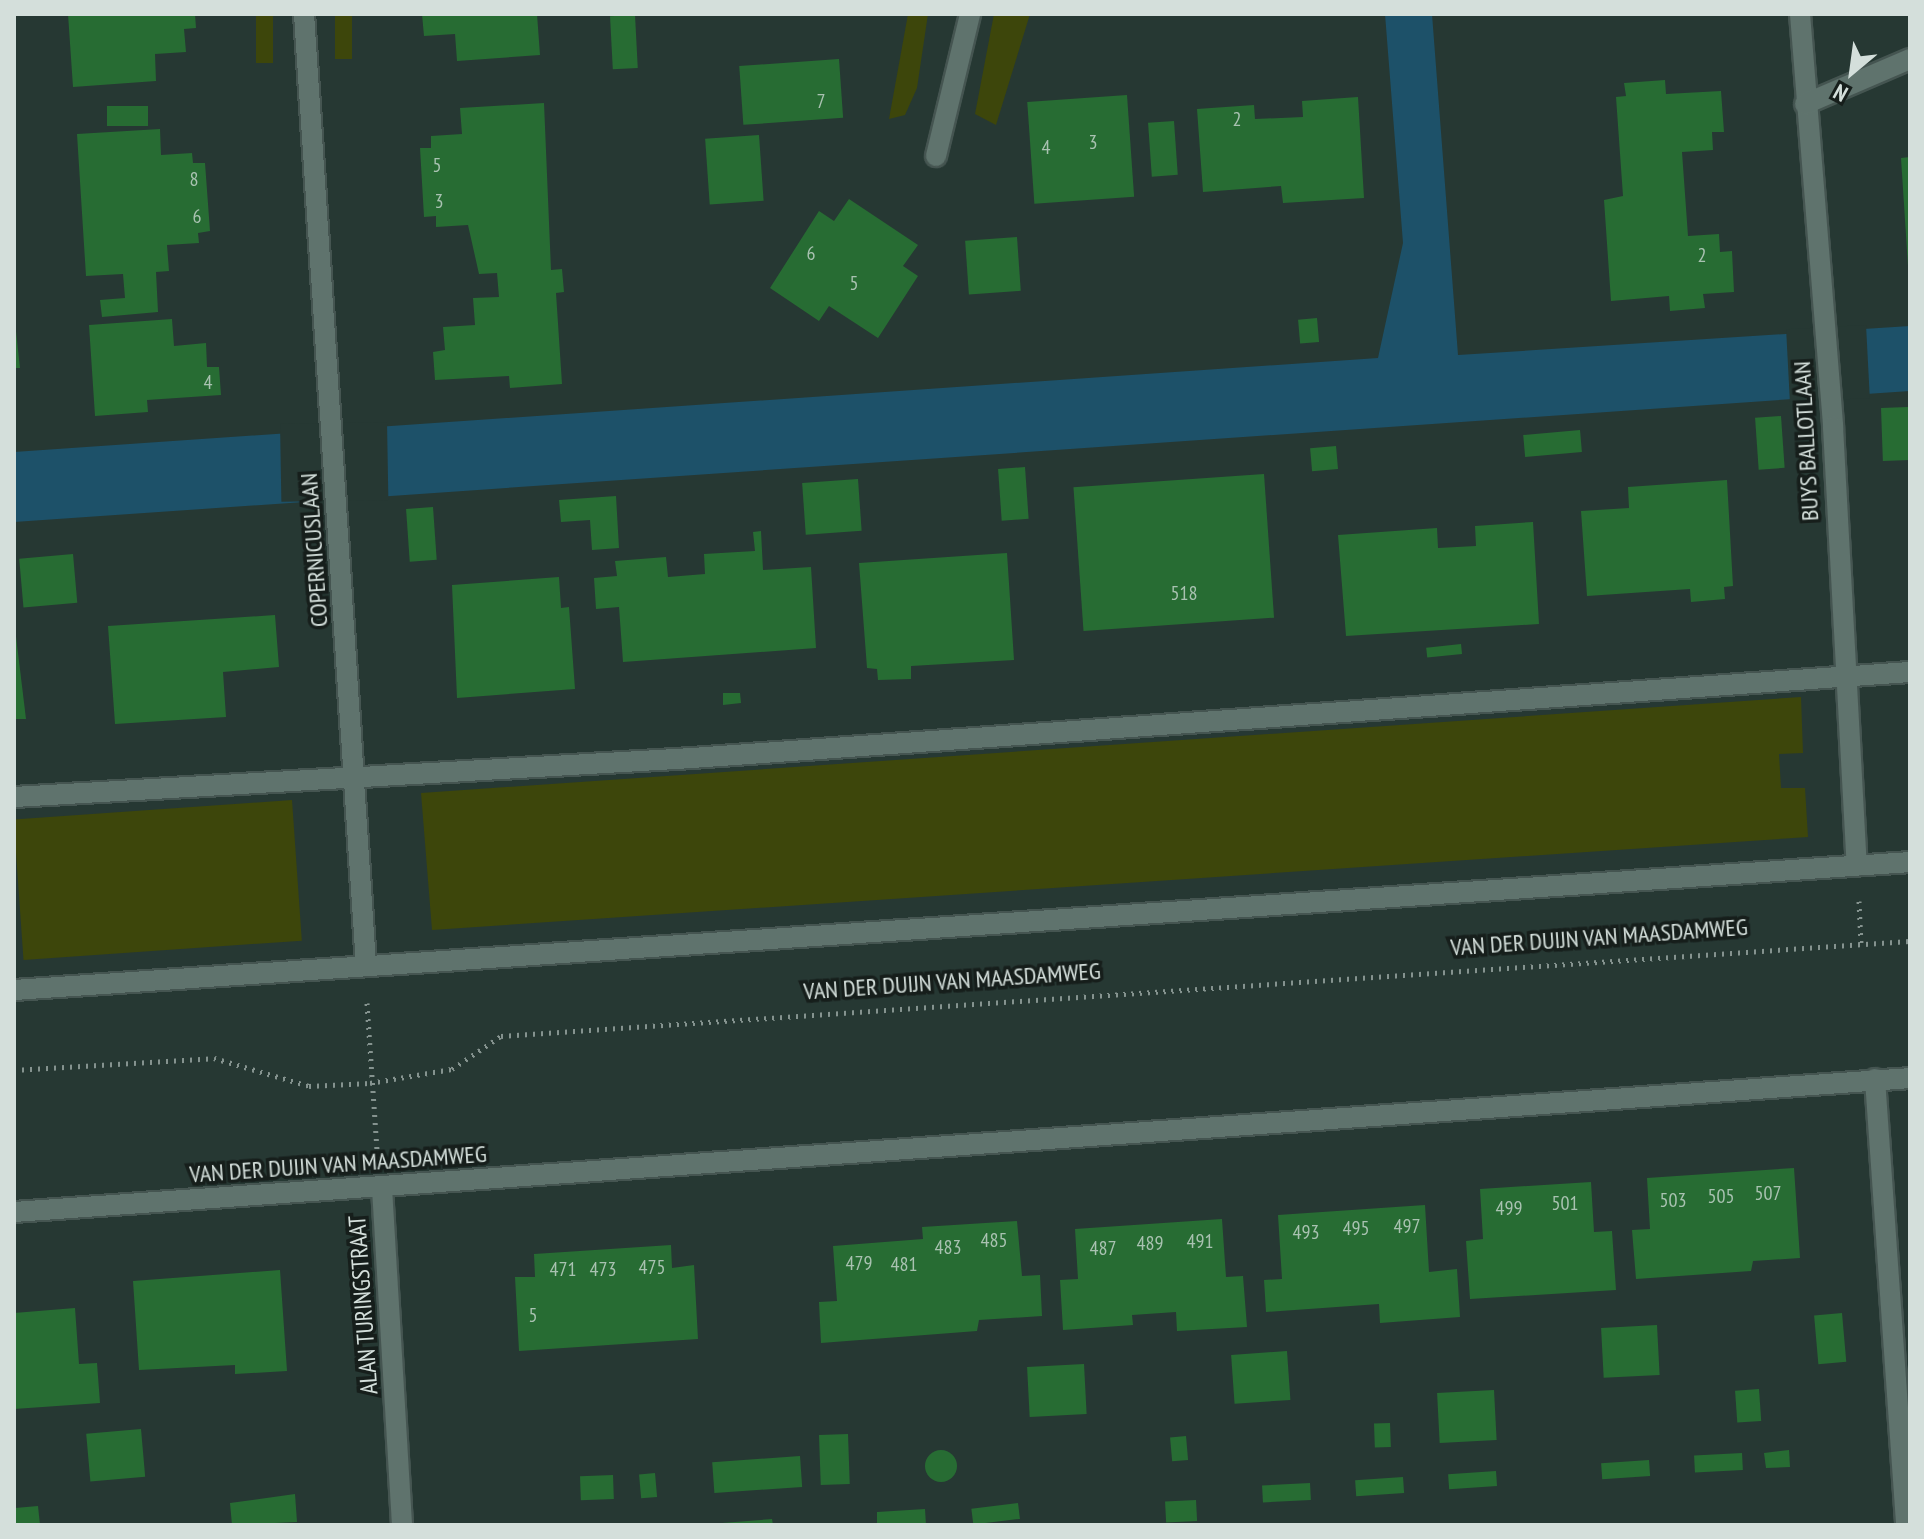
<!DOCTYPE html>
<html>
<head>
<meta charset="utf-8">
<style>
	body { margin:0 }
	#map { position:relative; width:1924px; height:1539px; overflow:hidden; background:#263833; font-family:"PT Sans Narrow",sans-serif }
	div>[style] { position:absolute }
	.green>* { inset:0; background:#3d460b; transform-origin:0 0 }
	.water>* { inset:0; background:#1d5169 }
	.pier>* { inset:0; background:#263833; transform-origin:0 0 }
	.building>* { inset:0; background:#276c33; transform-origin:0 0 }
	.round { border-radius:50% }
	.path>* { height:5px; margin-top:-2.5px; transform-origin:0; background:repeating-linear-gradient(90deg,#85938f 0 2px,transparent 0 8px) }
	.roads { filter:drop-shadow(2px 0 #455551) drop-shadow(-2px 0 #455551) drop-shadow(0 2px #455551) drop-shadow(0 -2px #455551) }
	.minor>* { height:20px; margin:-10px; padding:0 10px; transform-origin:10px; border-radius:10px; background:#5f736d }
	.tertiary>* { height:20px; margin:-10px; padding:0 10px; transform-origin:10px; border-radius:10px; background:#5f736d }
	span { translate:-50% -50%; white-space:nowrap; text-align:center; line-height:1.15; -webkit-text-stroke:7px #161e1b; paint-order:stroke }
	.number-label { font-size:20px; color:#a9c2b1 }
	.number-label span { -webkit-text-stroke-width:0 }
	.street-label { font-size:24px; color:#d4dfdb }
	.frame { position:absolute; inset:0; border:16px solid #d4dfdb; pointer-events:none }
	.north { position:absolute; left:1812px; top:32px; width:80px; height:80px; -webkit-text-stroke:6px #161e1b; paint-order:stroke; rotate:209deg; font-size:22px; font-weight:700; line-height:32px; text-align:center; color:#d4dfdb }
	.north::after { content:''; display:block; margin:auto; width:28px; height:36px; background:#d4dfdb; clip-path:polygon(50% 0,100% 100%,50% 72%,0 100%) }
</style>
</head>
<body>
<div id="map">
	<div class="green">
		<i style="left:256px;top:14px;width:17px;height:49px"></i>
		<i style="left:335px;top:14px;width:17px;height:45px"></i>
		<i style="clip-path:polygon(908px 14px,928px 14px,917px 88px,905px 115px,889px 119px)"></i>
		<i style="clip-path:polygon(994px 14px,1030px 14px,996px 125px,975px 114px)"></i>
		<i style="clip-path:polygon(1801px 697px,1803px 753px,1779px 754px,1781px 788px,1805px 788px,1808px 837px,432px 930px,421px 793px)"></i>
		<i style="left:292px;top:800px;width:141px;height:279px;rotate:86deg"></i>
	</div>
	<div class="water">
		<i style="clip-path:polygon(1385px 14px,1432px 14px,1458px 355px,1910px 326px,1910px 391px,14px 522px,14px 452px,1378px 358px,1403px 243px)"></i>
	</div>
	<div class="pier">
		<i style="left:1866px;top:325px;width:73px;height:80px;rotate:87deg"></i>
		<i style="left:387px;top:422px;width:78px;height:107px;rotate:89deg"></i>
	</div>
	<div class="building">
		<i style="clip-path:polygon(68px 14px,195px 14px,196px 28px,184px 29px,186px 52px,155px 54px,156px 81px,73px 87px)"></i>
		<i style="clip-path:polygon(422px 14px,537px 14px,540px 55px,457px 61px,455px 34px,424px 36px)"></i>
		<i style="left:635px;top:15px;width:53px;height:25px;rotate:87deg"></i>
		<i style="left:839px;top:59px;width:59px;height:100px;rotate:86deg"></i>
		<i style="clip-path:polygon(1665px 80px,1666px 94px,1721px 91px,1724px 132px,1712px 132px,1713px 150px,1682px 152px,1688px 236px,1719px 234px,1720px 252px,1732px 251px,1734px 292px,1703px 294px,1705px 308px,1670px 311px,1669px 296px,1611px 301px,1604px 200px,1623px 196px,1616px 97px,1626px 96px,1624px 83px)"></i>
		<i style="left:1127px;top:95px;width:102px;height:100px;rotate:86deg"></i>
		<i style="clip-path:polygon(1358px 97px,1364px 198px,1283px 203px,1281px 186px,1203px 192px,1197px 109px,1254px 105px,1255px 119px,1303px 117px,1302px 101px)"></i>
		<i style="clip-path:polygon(544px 103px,551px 270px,562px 269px,564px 292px,556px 293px,562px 384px,510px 388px,509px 376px,435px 380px,433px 352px,445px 350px,443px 327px,475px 325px,473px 298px,499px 297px,497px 273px,479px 274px,468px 225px,436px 227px,436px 216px,424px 217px,420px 148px,431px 148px,431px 136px,462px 134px,460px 108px)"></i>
		<i style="left:148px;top:106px;width:20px;height:41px;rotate:90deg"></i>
		<i style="left:1174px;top:121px;width:54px;height:26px;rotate:86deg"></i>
		<i style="clip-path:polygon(160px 129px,161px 155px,192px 153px,193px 163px,205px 163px,210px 231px,198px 233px,199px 243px,167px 245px,169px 271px,156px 272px,158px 312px,102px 317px,100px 300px,125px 298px,123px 274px,86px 276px,77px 134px)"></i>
		<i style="left:759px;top:135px;width:66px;height:54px;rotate:86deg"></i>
		<i style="clip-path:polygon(1910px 157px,1910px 266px,1908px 266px,1901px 158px)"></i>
		<i style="clip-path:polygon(849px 199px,918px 245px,903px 266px,918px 276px,878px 338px,829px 306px,819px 321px,770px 288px,819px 211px,834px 221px)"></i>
		<i style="left:1017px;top:237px;width:54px;height:52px;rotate:86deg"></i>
		<i style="clip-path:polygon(14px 313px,20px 368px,14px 368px)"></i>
		<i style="left:1317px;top:318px;width:24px;height:19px;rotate:85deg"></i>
		<i style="clip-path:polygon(172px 319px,174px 346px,206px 343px,207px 367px,219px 367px,221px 395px,147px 400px,148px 412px,95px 416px,89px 325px)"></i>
		<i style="left:1908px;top:407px;width:53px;height:27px;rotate:88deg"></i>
		<i style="left:1781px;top:416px;width:52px;height:26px;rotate:86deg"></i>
		<i style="left:1580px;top:430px;width:22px;height:57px;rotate:85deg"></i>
		<i style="left:1336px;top:446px;width:23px;height:26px;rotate:85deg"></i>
		<i style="left:1025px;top:467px;width:52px;height:27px;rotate:86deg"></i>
		<i style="left:1264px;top:474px;width:144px;height:191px;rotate:86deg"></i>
		<i style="left:858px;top:479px;width:52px;height:56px;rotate:86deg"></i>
		<i style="clip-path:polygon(1727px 480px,1733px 586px,1724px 587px,1725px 599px,1691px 602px,1690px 589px,1587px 596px,1581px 511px,1629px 508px,1628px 487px)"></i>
		<i style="clip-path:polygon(616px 496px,619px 548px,592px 550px,590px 520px,561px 522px,559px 500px)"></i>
		<i style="left:433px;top:507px;width:53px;height:27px;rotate:86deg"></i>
		<i style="clip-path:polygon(1533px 522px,1539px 624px,1346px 636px,1338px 535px,1437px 528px,1438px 548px,1476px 546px,1475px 526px)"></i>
		<i style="clip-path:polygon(761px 531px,763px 570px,811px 567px,816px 648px,623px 662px,619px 607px,596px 609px,594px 578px,617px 576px,615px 561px,666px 557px,668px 577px,705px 574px,704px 554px,755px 551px,753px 532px)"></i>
		<i style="clip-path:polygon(1007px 553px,1014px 660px,911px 666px,911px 679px,878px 680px,877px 669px,867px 668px,859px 563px)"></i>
		<i style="left:73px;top:554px;width:49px;height:54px;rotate:85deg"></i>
		<i style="clip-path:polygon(559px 577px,561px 608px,569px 607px,575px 689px,457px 698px,452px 585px)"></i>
		<i style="clip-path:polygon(275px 615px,279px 667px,223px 672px,226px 717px,115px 724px,108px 626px)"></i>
		<i style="clip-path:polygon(14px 620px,26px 719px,14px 719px)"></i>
		<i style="left:1461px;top:644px;width:10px;height:35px;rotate:84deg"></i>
		<i style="clip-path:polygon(723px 693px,740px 693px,741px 703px,723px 705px)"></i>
		<i style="clip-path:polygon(1794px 1168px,1800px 1258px,1753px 1261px,1751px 1271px,1636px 1279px,1632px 1230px,1650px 1229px,1647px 1178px)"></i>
		<i style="clip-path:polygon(1591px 1182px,1594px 1232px,1612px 1231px,1616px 1290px,1470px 1299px,1466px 1241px,1483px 1239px,1480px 1189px)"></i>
		<i style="clip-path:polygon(1425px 1205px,1429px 1272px,1457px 1269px,1460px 1317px,1380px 1323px,1379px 1304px,1266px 1312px,1264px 1280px,1282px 1279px,1278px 1215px)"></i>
		<i style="clip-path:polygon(1222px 1219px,1226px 1277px,1243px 1276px,1247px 1327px,1177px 1331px,1176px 1312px,1132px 1315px,1133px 1325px,1063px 1330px,1060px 1280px,1078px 1279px,1075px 1229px)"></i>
		<i style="clip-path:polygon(1017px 1221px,1022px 1276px,1040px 1275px,1042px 1316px,979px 1320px,977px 1331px,821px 1343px,819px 1302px,837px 1301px,833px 1246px,923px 1239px,922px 1227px)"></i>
		<i style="clip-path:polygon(671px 1245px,672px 1268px,694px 1265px,698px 1339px,519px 1351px,515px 1277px,535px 1277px,534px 1254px)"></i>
		<i style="clip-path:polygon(280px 1270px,287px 1371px,235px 1374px,235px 1365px,139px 1370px,133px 1281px)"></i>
		<i style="clip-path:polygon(75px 1308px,79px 1364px,97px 1363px,100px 1403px,14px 1409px,14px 1313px)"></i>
		<i style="left:1842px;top:1313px;width:49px;height:28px;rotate:85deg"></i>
		<i style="left:1657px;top:1325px;width:50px;height:56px;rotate:87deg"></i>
		<i style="left:1287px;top:1351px;width:49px;height:56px;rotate:86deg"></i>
		<i style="left:1084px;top:1364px;width:50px;height:57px;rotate:87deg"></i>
		<i style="left:1759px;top:1389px;width:32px;height:24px;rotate:86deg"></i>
		<i style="left:1494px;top:1390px;width:50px;height:57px;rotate:87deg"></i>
		<i style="left:1390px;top:1423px;width:24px;height:16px;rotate:88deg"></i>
		<i style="left:141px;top:1429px;width:48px;height:55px;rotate:85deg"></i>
		<i style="left:848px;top:1434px;width:50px;height:29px;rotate:88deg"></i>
		<i style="left:1186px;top:1436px;width:24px;height:16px;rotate:85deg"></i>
		<i style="clip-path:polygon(1789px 1450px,1790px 1467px,1766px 1468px,1764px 1453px)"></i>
		<i class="round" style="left:925px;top:1450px;width:32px;height:32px"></i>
		<i style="left:1742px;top:1453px;width:17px;height:48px;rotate:87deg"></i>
		<i style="left:800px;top:1456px;width:31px;height:88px;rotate:86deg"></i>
		<i style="left:1649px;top:1460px;width:16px;height:48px;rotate:86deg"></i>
		<i style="left:1496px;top:1471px;width:15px;height:48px;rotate:86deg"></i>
		<i style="left:655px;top:1473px;width:24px;height:16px;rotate:85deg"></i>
		<i style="left:613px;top:1475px;width:24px;height:33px;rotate:88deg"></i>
		<i style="left:1403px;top:1477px;width:16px;height:48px;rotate:86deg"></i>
		<i style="left:1310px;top:1483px;width:17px;height:48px;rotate:87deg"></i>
		<i style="clip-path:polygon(295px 1494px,297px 1522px,232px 1525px,230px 1503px)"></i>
		<i style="left:1196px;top:1500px;width:21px;height:31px;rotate:87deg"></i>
		<i style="left:1018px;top:1503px;width:16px;height:47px;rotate:83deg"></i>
		<i style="clip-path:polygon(38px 1506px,40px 1525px,16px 1525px,15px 1508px)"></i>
		<i style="clip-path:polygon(925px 1509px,926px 1525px,877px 1525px,877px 1512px)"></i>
		<i style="clip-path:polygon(772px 1519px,773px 1525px,722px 1525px,722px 1523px)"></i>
	</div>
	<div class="path">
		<i style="left:1859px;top:901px;width:43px;rotate:87.3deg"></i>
		<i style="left:367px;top:1003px;width:146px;rotate:86.1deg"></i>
		<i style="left:14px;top:1070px;width:200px;rotate:-3.4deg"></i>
		<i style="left:214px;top:1058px;width:99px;rotate:16.4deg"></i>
		<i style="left:309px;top:1086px;width:61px;rotate:-2.8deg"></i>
		<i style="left:370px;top:1083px;width:83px;rotate:-9.7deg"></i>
		<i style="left:452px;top:1069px;width:59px;rotate:-34deg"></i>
		<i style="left:501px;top:1036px;width:1412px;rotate:-3.86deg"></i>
	</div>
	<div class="roads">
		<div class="minor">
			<i style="left:304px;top:14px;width:954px;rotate:86.27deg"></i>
			<i style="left:1800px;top:14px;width:414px;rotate:85.4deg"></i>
			<i style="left:1833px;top:427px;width:439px;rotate:86.9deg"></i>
			<i style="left:1805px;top:104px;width:114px;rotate:-23.2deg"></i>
			<i style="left:936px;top:156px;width:146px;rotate:-76.5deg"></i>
			<i style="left:14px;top:797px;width:679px;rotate:-3.29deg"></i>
			<i style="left:692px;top:758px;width:1221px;rotate:-4.04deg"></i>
			<i style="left:1875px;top:1079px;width:447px;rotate:86deg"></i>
			<i style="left:382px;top:1188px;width:338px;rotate:86.6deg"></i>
			<i style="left:14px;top:1212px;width:1901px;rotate:-4.04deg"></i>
		</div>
		<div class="tertiary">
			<i style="left:14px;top:990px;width:1900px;rotate:-3.86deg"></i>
		</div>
	</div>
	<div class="number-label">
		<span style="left:821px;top:101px">7</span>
		<span style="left:1237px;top:119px">2</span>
		<span style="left:1093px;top:142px">3</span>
		<span style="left:1046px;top:147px">4</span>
		<span style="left:437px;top:165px">5</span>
		<span style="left:194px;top:179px">8</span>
		<span style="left:439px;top:201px">3</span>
		<span style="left:197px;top:216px">6</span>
		<span style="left:811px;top:253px">6</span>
		<span style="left:1702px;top:255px">2</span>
		<span style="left:854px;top:283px">5</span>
		<span style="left:208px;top:382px">4</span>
		<span style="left:1184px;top:593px">518</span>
		<span style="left:1768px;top:1193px">507</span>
		<span style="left:1721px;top:1196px">505</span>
		<span style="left:1673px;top:1200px">503</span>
		<span style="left:1565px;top:1203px">501</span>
		<span style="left:1509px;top:1208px">499</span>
		<span style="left:1407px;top:1226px">497</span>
		<span style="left:1356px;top:1228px">495</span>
		<span style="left:1306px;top:1232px">493</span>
		<span style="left:994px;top:1240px">485</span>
		<span style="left:1200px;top:1241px">491</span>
		<span style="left:1150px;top:1243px">489</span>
		<span style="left:948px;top:1247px">483</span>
		<span style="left:1103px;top:1248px">487</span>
		<span style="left:859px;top:1263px">479</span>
		<span style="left:904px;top:1264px">481</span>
		<span style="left:652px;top:1267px">475</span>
		<span style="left:563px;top:1269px">471</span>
		<span style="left:603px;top:1269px">473</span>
		<span style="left:533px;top:1315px">5</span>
	</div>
	<div class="street-label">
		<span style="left:1806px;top:441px;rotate:-93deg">BUYS BALLOTLAAN</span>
		<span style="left:314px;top:550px;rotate:-94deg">COPERNICUSLAAN</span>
		<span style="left:1599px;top:937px;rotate:-4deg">VAN DER DUIJN VAN MAASDAMWEG</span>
		<span style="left:952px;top:981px;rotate:-4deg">VAN DER DUIJN VAN MAASDAMWEG</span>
		<span style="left:338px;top:1164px;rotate:-4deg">VAN DER DUIJN VAN MAASDAMWEG</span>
		<span style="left:363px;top:1305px;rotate:-94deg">ALAN TURINGSTRAAT</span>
	</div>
	<div class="frame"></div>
	<div class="north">N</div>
</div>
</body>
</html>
